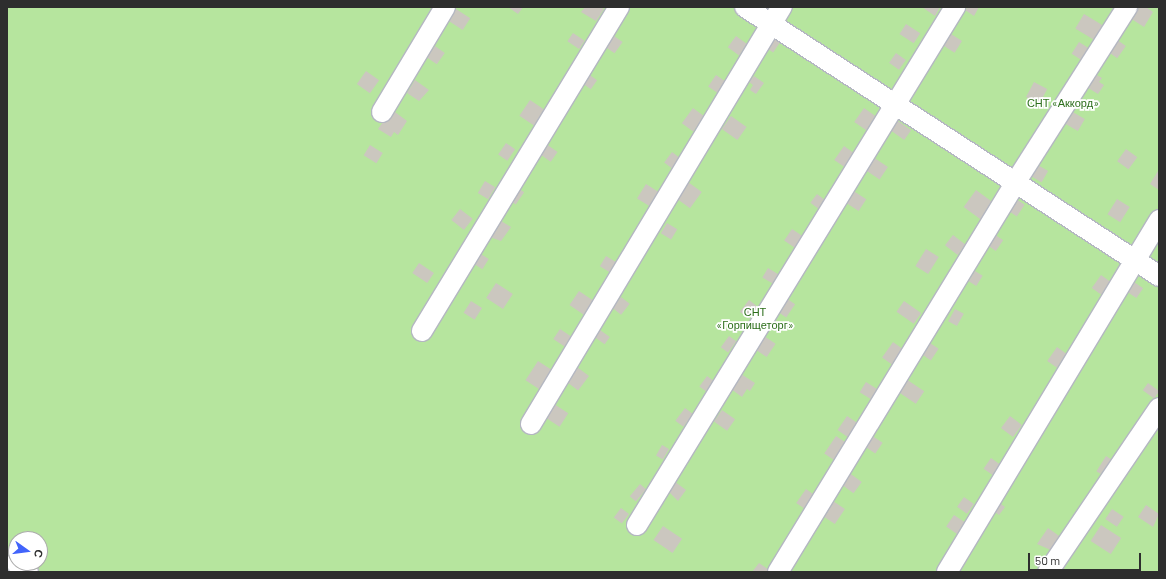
<!DOCTYPE html>
<html>
<head>
<meta charset="utf-8">
<style>
	body { margin:0 }
	#map { position:relative; width:1166px; height:579px; overflow:hidden; background:#efe9e1; font-family:Barlow,sans-serif }
	div>[style] { position:absolute }
	.green>* { inset:0; background:#b6e59e }
	.building>* { inset:0; background:#cbc7bf; transform-origin:0 0 }
	.roads { filter:drop-shadow(1px 0 #b4b7c1) drop-shadow(-1px 0 #b4b7c1) drop-shadow(0 1px #b4b7c1) drop-shadow(0 -1px #b4b7c1) }
	.minor>* { height:20px; margin:-10px; padding:0 10px; transform-origin:10px; border-radius:10px; background:#fff }
	span { translate:-50% -50%; white-space:nowrap; text-align:center; line-height:1.15; -webkit-text-stroke:3.5px #fff; paint-order:stroke }
	.park-label { font-size:11px; color:#2c6e1b }
	.frame { position:absolute; inset:0; border:8px solid #2e2e2e; pointer-events:none }
	.north { position:absolute; left:8px; top:531px; width:40px; height:40px; box-sizing:border-box; background:#fff; border:1px solid #ababab; border-radius:50%; rotate:104deg; font-size:11px; font-weight:700; line-height:16px; text-align:center; color:#2e2e2e }
	.north::after { content:''; display:block; margin:auto; width:14px; height:18px; background:#4264fb; clip-path:polygon(50% 0,100% 100%,50% 72%,0 100%) }
	.scale { position:absolute; left:1028px; top:553px; width:113px; height:18px; box-sizing:border-box; border:2px solid #2e2e2e; border-top:0; padding-left:5px; font-size:12px; line-height:14px; white-space:nowrap; color:#2e2e2e; -webkit-text-stroke:3px #fff; paint-order:stroke }
</style>
</head>
<body>
<div id="map">
	<div class="green">
		<i style="clip-path:polygon(evenodd,7px 7px,1159px 7px,1159px 572px,7px 572px,7px 7px,16px 539px,40px 539px,40px 563px,16px 563px,16px 539px)"></i>
	</div>
	<div class="building">
		<i style="clip-path:polygon(508px 7px,523px 7px,518px 14px)"></i>
		<i style="clip-path:polygon(585px 7px,601px 7px,604px 9px,596px 21px,581px 12px)"></i>
		<i style="clip-path:polygon(922px 7px,940px 7px,935px 16px)"></i>
		<i style="clip-path:polygon(968px 7px,979px 7px,974px 16px,965px 10px)"></i>
		<i style="clip-path:polygon(1137px 7px,1146px 7px,1153px 12px,1144px 27px,1130px 18px)"></i>
		<i style="left:456px;top:9px;width:17px;height:14px;rotate:33deg"></i>
		<i style="left:1084px;top:14px;width:27px;height:17px;rotate:31deg"></i>
		<i style="left:906px;top:24px;width:17px;height:12px;rotate:33deg"></i>
		<i style="left:607px;top:31px;width:19px;height:14px;rotate:35deg"></i>
		<i style="left:573px;top:33px;width:14px;height:10px;rotate:34deg"></i>
		<i style="left:773px;top:33px;width:11px;height:16px;rotate:34deg"></i>
		<i style="left:951px;top:34px;width:13px;height:14px;rotate:32deg"></i>
		<i style="left:736px;top:36px;width:14px;height:14px;rotate:36deg"></i>
		<i style="left:1116px;top:39px;width:12px;height:15px;rotate:35deg"></i>
		<i style="left:1079px;top:42px;width:13px;height:14px;rotate:32deg"></i>
		<i style="left:435px;top:46px;width:12px;height:14px;rotate:35deg"></i>
		<i style="left:896px;top:53px;width:12px;height:12px;rotate:35deg"></i>
		<i style="left:366px;top:71px;width:16px;height:16px;rotate:35deg"></i>
		<i style="left:584px;top:71px;width:16px;height:11px;rotate:35deg"></i>
		<i style="clip-path:polygon(1093px 73px,1102px 78px,1099px 82px,1104px 85px,1098px 94px,1085px 86px)"></i>
		<i style="left:716px;top:75px;width:11px;height:14px;rotate:34deg"></i>
		<i style="clip-path:polygon(754px 76px,764px 83px,756px 94px,750px 90px,753px 85px,749px 82px)"></i>
		<i style="clip-path:polygon(415px 80px,429px 90px,419px 101px,407px 93px)"></i>
		<i style="left:1034px;top:82px;width:15px;height:17px;rotate:28deg"></i>
		<i style="left:530px;top:100px;width:18px;height:19px;rotate:34deg"></i>
		<i style="left:693px;top:108px;width:14px;height:19px;rotate:36deg"></i>
		<i style="left:864px;top:108px;width:16px;height:17px;rotate:35deg"></i>
		<i style="left:1071px;top:111px;width:16px;height:14px;rotate:30deg"></i>
		<i style="clip-path:polygon(395px 112px,407px 121px,398px 135px,394px 132px,391px 137px,378px 129px,387px 116px,390px 118px)"></i>
		<i style="left:731px;top:116px;width:19px;height:16px;rotate:35deg"></i>
		<i style="left:898px;top:121px;width:16px;height:12px;rotate:35deg"></i>
		<i style="left:542px;top:141px;width:19px;height:12px;rotate:35deg"></i>
		<i style="left:506px;top:143px;width:11px;height:14px;rotate:34deg"></i>
		<i style="left:370px;top:145px;width:15px;height:12px;rotate:32deg"></i>
		<i style="left:844px;top:146px;width:12px;height:17px;rotate:35deg"></i>
		<i style="left:1126px;top:149px;width:14px;height:15px;rotate:36deg"></i>
		<i style="left:672px;top:152px;width:10px;height:13px;rotate:37deg"></i>
		<i style="left:873px;top:157px;width:18px;height:15px;rotate:34deg"></i>
		<i style="left:1036px;top:164px;width:14px;height:13px;rotate:30deg"></i>
		<i style="clip-path:polygon(1158px 171px,1159px 172px,1159px 190px,1150px 184px)"></i>
		<i style="left:485px;top:181px;width:12px;height:14px;rotate:31deg"></i>
		<i style="left:688px;top:182px;width:17px;height:20px;rotate:36deg"></i>
		<i style="left:646px;top:184px;width:15px;height:17px;rotate:32deg"></i>
		<i style="left:515px;top:186px;width:11px;height:15px;rotate:34deg"></i>
		<i style="left:852px;top:190px;width:17px;height:14px;rotate:33deg"></i>
		<i style="left:976px;top:190px;width:22px;height:21px;rotate:36deg"></i>
		<i style="left:817px;top:194px;width:10px;height:11px;rotate:37deg"></i>
		<i style="left:1013px;top:197px;width:14px;height:14px;rotate:34deg"></i>
		<i style="left:1117px;top:199px;width:15px;height:18px;rotate:32deg"></i>
		<i style="left:460px;top:209px;width:16px;height:14px;rotate:38deg"></i>
		<i style="clip-path:polygon(498px 219px,511px 227px,501px 241px,487px 236px)"></i>
		<i style="left:667px;top:223px;width:12px;height:12px;rotate:31deg"></i>
		<i style="left:792px;top:229px;width:14px;height:14px;rotate:34deg"></i>
		<i style="left:994px;top:234px;width:11px;height:13px;rotate:34deg"></i>
		<i style="left:953px;top:235px;width:16px;height:13px;rotate:38deg"></i>
		<i style="left:926px;top:249px;width:15px;height:20px;rotate:32deg"></i>
		<i style="left:476px;top:251px;width:15px;height:12px;rotate:32deg"></i>
		<i style="left:606px;top:256px;width:12px;height:12px;rotate:31deg"></i>
		<i style="left:419px;top:263px;width:18px;height:12px;rotate:34deg"></i>
		<i style="left:768px;top:268px;width:12px;height:11px;rotate:31deg"></i>
		<i style="left:975px;top:271px;width:9px;height:12px;rotate:32deg"></i>
		<i style="left:1101px;top:275px;width:12px;height:16px;rotate:35deg"></i>
		<i style="left:1134px;top:282px;width:11px;height:12px;rotate:34deg"></i>
		<i style="left:496px;top:283px;width:20px;height:18px;rotate:33deg"></i>
		<i style="left:579px;top:291px;width:18px;height:17px;rotate:34deg"></i>
		<i style="left:621px;top:297px;width:11px;height:14px;rotate:38deg"></i>
		<i style="left:786px;top:298px;width:11px;height:16px;rotate:34deg"></i>
		<i style="left:749px;top:300px;width:11px;height:15px;rotate:38deg"></i>
		<i style="left:471px;top:301px;width:13px;height:14px;rotate:32deg"></i>
		<i style="left:904px;top:301px;width:21px;height:13px;rotate:35deg"></i>
		<i style="left:955px;top:309px;width:10px;height:14px;rotate:29deg"></i>
		<i style="left:560px;top:329px;width:14px;height:12px;rotate:34deg"></i>
		<i style="left:600px;top:330px;width:12px;height:9px;rotate:35deg"></i>
		<i style="left:729px;top:336px;width:9px;height:14px;rotate:36deg"></i>
		<i style="left:764px;top:336px;width:14px;height:16px;rotate:34deg"></i>
		<i style="left:927px;top:341px;width:14px;height:14px;rotate:34deg"></i>
		<i style="left:893px;top:342px;width:12px;height:19px;rotate:35deg"></i>
		<i style="left:1057px;top:347px;width:12px;height:17px;rotate:35deg"></i>
		<i style="left:538px;top:361px;width:17px;height:23px;rotate:33deg"></i>
		<i style="left:577px;top:367px;width:15px;height:18px;rotate:37deg"></i>
		<i style="clip-path:polygon(741px 374px,755px 383px,750px 391px,747px 389px,742px 397px,731px 389px)"></i>
		<i style="left:707px;top:376px;width:9px;height:13px;rotate:36deg"></i>
		<i style="left:906px;top:379px;width:22px;height:15px;rotate:34deg"></i>
		<i style="left:866px;top:382px;width:13px;height:12px;rotate:32deg"></i>
		<i style="left:1148px;top:383px;width:14px;height:9px;rotate:36deg"></i>
		<i style="left:554px;top:404px;width:17px;height:16px;rotate:33deg"></i>
		<i style="left:685px;top:408px;width:10px;height:16px;rotate:37deg"></i>
		<i style="left:722px;top:410px;width:16px;height:14px;rotate:35deg"></i>
		<i style="left:847px;top:416px;width:14px;height:17px;rotate:34deg"></i>
		<i style="left:1010px;top:416px;width:15px;height:15px;rotate:37deg"></i>
		<i style="left:871px;top:435px;width:14px;height:13px;rotate:34deg"></i>
		<i style="left:836px;top:436px;width:14px;height:21px;rotate:34deg"></i>
		<i style="left:662px;top:445px;width:8px;height:12px;rotate:30deg"></i>
		<i style="left:1106px;top:456px;width:13px;height:18px;rotate:32deg"></i>
		<i style="left:991px;top:458px;width:12px;height:13px;rotate:35deg"></i>
		<i style="left:848px;top:472px;width:17px;height:14px;rotate:36deg"></i>
		<i style="clip-path:polygon(674px 481px,686px 490px,678px 501px,667px 490px)"></i>
		<i style="left:640px;top:484px;width:8px;height:16px;rotate:40deg"></i>
		<i style="left:806px;top:489px;width:12px;height:17px;rotate:35deg"></i>
		<i style="left:964px;top:497px;width:12px;height:12px;rotate:35deg"></i>
		<i style="left:830px;top:499px;width:18px;height:18px;rotate:34deg"></i>
		<i style="left:997px;top:501px;width:10px;height:10px;rotate:37deg"></i>
		<i style="clip-path:polygon(1146px 505px,1159px 514px,1153px 527px,1138px 517px)"></i>
		<i style="left:621px;top:508px;width:10px;height:12px;rotate:37deg"></i>
		<i style="left:1112px;top:509px;width:14px;height:12px;rotate:34deg"></i>
		<i style="left:954px;top:515px;width:14px;height:14px;rotate:34deg"></i>
		<i style="left:1101px;top:525px;width:24px;height:19px;rotate:33deg"></i>
		<i style="left:663px;top:526px;width:23px;height:17px;rotate:34deg"></i>
		<i style="clip-path:polygon(1048px 528px,1062px 538px,1053px 551px,1037px 544px)"></i>
		<i style="clip-path:polygon(759px 563px,769px 570px,767px 572px,752px 572px)"></i>
	</div>
	<div class="roads">
		<div class="minor">
			<i style="left:745px;top:7px;width:494px;rotate:33deg"></i>
			<i style="left:382px;top:112px;width:122px;rotate:-59deg"></i>
			<i style="left:422px;top:331px;width:379px;rotate:-58.7deg"></i>
			<i style="left:531px;top:424px;width:487px;rotate:-59deg"></i>
			<i style="left:637px;top:525px;width:608px;rotate:-58.45deg"></i>
			<i style="left:16px;top:563px;width:15px;rotate:37deg"></i>
			<i style="left:778px;top:572px;width:456px;rotate:-58.6deg"></i>
			<i style="left:1015px;top:183px;width:209px;rotate:-57.5deg"></i>
			<i style="left:947px;top:572px;width:411px;rotate:-58.9deg"></i>
			<i style="left:1048px;top:572px;width:198px;rotate:-55.9deg"></i>
		</div>
	</div>
	<div class="park-label">
		<span style="left:1063px;top:103px">СНТ «Аккорд»</span>
		<span style="left:755px;top:319px">СНТ<br>«Горпищеторг»</span>
	</div>
	<div class="frame"></div>
	<div class="north">С</div>
	<div class="scale">50 m</div>
</div>
</body>
</html>
